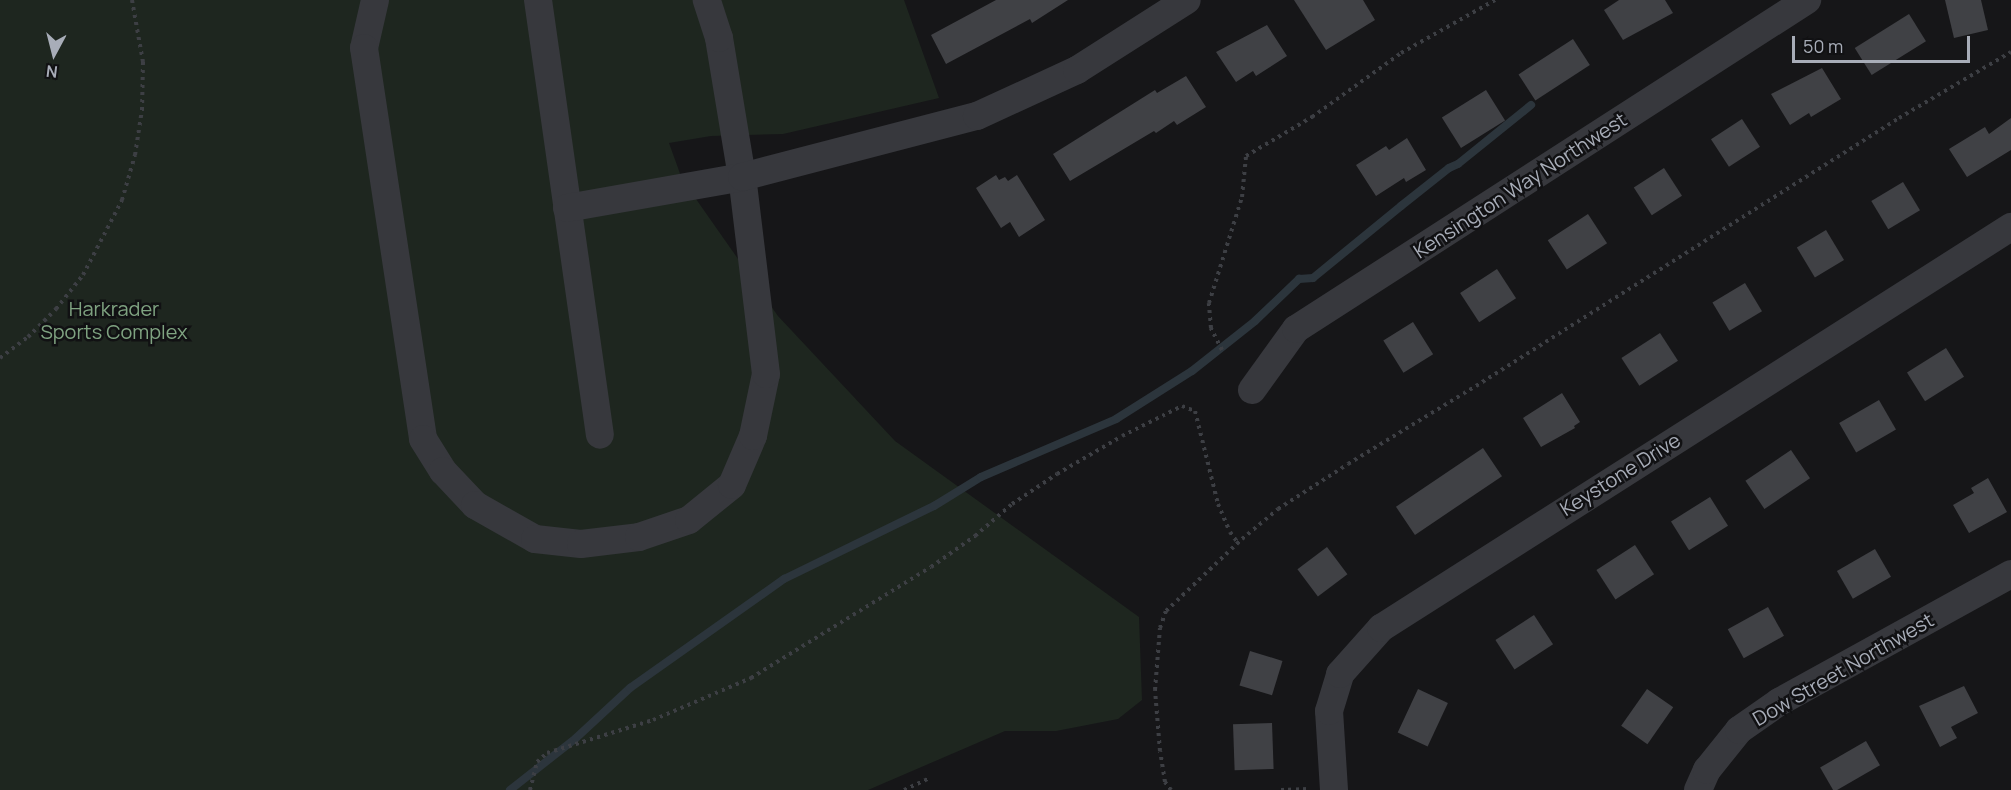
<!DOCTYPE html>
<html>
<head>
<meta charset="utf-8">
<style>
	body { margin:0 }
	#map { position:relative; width:2011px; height:790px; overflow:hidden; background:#161618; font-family:Manrope,sans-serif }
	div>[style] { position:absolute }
	.green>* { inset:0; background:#1e261f }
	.stream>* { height:8px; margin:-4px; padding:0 4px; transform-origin:4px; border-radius:4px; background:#2c353c }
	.building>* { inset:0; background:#404145; transform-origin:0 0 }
	.path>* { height:4px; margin-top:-2px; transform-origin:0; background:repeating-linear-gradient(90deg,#3d3f44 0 3px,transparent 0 7.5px) }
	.minor>* { height:28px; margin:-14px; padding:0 14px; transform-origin:14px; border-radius:14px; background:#37383d }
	span { translate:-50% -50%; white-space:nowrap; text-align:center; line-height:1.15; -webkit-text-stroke:5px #111113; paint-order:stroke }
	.street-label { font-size:20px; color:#a8adb8 }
	.park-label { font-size:20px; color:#7fa381 }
	.north { position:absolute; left:24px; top:24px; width:60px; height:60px; -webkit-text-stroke:4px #111113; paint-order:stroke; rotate:187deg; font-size:16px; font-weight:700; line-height:24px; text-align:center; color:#a8adb8 }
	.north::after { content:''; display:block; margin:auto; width:21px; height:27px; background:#a8adb8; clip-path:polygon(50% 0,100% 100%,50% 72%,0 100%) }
	.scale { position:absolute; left:1792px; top:36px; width:178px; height:27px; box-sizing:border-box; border:3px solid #a8adb8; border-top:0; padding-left:8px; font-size:18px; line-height:21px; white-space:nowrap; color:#a8adb8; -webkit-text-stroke:4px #111113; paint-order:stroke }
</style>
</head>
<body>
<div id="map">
	<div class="green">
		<i style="clip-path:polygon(0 0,904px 0,939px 98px,783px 134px,711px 136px,669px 143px,682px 179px,778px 316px,895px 441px,1139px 617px,1142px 700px,1118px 719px,1056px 731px,1005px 731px,868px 790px,0 790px)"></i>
	</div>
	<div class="stream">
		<i style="left:510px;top:790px;width:84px;rotate:-38.2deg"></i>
		<i style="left:576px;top:738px;width:74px;rotate:-42.8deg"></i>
		<i style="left:630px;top:688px;width:189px;rotate:-35.3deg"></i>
		<i style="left:784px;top:579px;width:167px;rotate:-26deg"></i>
		<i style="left:934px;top:506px;width:55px;rotate:-31.7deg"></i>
		<i style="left:981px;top:477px;width:147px;rotate:-23.2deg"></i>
		<i style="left:1116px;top:419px;width:90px;rotate:-32.3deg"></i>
		<i style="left:1192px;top:371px;width:80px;rotate:-38.4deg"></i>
		<i style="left:1255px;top:321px;width:61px;rotate:-43.7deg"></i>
		<i style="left:1299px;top:279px;width:14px;rotate:-4deg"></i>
		<i style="left:1313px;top:278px;width:114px;rotate:-39.3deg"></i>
		<i style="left:1401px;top:206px;width:61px;rotate:-38.4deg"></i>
		<i style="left:1449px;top:168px;width:10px;rotate:-24deg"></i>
		<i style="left:1458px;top:164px;width:94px;rotate:-38.9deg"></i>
	</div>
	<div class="building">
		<i style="clip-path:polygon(996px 0,1068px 0,1032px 23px,1030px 19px,946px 64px,931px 35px)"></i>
		<i style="clip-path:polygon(1294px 0,1363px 0,1375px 20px,1326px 50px)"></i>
		<i style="clip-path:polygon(1619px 0,1665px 0,1673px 13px,1623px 40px,1604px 10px)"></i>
		<i style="clip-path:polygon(1945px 0,1981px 0,1988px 30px,1954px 38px)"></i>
		<i style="left:1909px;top:14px;width:32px;height:64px;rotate:58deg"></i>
		<i style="clip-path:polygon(1267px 25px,1287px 56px,1256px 76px,1253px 71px,1236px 82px,1216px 52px)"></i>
		<i style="left:1573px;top:39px;width:31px;height:65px;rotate:57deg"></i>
		<i style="clip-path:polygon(1822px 68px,1841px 99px,1811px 117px,1809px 113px,1790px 125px,1771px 94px)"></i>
		<i style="clip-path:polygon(1186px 76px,1206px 107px,1177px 125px,1174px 121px,1156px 133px,1154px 131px,1070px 181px,1053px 154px,1155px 90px,1157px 93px)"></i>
		<i style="left:1486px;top:90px;width:36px;height:52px;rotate:58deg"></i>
		<i style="clip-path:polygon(2011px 118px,2011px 150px,1967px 177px,1949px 149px,1985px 127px,1989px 134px)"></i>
		<i style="left:1742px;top:119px;width:33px;height:37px;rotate:57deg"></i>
		<i style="clip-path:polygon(1407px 138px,1426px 170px,1406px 182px,1404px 178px,1376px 196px,1356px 165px,1386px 146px,1389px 150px)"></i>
		<i style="left:1664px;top:168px;width:33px;height:36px;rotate:57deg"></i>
		<i style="clip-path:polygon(996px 175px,999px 180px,1005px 177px,1008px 181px,1017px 175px,1045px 220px,1019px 237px,1010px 222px,1001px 228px,976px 188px)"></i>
		<i style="left:1903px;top:182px;width:33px;height:37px;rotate:59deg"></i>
		<i style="left:1588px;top:214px;width:35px;height:48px;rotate:57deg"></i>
		<i style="left:1826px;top:230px;width:35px;height:34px;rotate:59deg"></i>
		<i style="left:1497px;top:269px;width:35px;height:44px;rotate:57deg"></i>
		<i style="left:1745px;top:283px;width:33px;height:38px;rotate:59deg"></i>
		<i style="left:1413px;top:322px;width:38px;height:35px;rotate:58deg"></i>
		<i style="left:1660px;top:333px;width:33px;height:46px;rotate:57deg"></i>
		<i style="left:1946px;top:348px;width:34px;height:46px;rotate:58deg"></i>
		<i style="clip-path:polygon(1562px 393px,1580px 422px,1574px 426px,1575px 428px,1541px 447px,1523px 418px)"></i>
		<i style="left:1879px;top:400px;width:34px;height:46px;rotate:60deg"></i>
		<i style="left:1483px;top:448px;width:34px;height:105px;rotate:56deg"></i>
		<i style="left:1791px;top:450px;width:34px;height:55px;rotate:56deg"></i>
		<i style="clip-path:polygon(1988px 478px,2007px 512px,1969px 533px,1953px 505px,1974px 493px,1971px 488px)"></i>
		<i style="left:1710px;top:497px;width:34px;height:46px;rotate:58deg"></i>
		<i style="left:1635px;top:545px;width:35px;height:46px;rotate:57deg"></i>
		<i style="left:1327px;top:547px;width:34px;height:37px;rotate:53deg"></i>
		<i style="left:1875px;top:549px;width:32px;height:44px;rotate:60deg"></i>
		<i style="left:1768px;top:607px;width:33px;height:46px;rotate:61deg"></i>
		<i style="left:1534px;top:615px;width:35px;height:46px;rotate:57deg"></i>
		<i style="left:1250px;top:651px;width:34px;height:36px;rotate:17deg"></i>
		<i style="clip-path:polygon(1964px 686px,1978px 713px,1951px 727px,1957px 738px,1940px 747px,1919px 706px)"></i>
		<i style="left:1418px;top:689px;width:33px;height:48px;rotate:25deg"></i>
		<i style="left:1647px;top:689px;width:32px;height:45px;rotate:35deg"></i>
		<i style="left:1272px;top:723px;width:46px;height:39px;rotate:88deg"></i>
		<i style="left:1866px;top:741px;width:28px;height:53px;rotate:60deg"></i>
	</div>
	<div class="path">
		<i style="left:1222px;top:350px;width:25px;rotate:-117deg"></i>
		<i style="left:1211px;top:328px;width:25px;rotate:-95deg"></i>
		<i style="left:1209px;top:303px;width:111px;rotate:-72.7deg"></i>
		<i style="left:1242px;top:197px;width:41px;rotate:-84.4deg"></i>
		<i style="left:1246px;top:156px;width:77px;rotate:-30.6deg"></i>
		<i style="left:1312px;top:117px;width:110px;rotate:-35.7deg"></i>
		<i style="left:1401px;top:53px;width:108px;rotate:-29.4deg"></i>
		<i style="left:0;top:358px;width:35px;rotate:-37deg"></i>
		<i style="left:28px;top:337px;width:40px;rotate:-45deg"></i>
		<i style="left:56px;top:309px;width:43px;rotate:-51.5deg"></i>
		<i style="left:83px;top:275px;width:85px;rotate:-62.5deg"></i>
		<i style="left:122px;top:200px;width:47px;rotate:-73.9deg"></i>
		<i style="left:135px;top:155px;width:46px;rotate:-81.2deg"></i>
		<i style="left:142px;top:110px;width:48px;rotate:-88.8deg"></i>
		<i style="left:143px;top:62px;width:63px;rotate:-100.1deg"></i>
		<i style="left:530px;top:790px;width:29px;rotate:-76deg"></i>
		<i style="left:537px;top:762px;width:13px;rotate:-42deg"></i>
		<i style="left:547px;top:753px;width:111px;rotate:-17.3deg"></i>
		<i style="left:653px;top:720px;width:107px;rotate:-23.2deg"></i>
		<i style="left:751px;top:678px;width:211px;rotate:-31.7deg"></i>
		<i style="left:931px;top:567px;width:54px;rotate:-35.2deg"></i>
		<i style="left:975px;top:536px;width:49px;rotate:-40.9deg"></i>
		<i style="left:1012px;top:504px;width:54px;rotate:-33.7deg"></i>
		<i style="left:1057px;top:474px;width:75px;rotate:-30.3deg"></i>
		<i style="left:1122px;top:436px;width:67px;rotate:-26.6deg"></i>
		<i style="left:1182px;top:406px;width:14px;rotate:21deg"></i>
		<i style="left:1195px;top:411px;width:96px;rotate:76.1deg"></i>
		<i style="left:1218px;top:504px;width:30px;rotate:67deg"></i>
		<i style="left:1230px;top:532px;width:14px;rotate:54deg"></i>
		<i style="left:904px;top:790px;width:29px;rotate:-25deg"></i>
		<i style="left:1171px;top:790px;width:10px;rotate:-127deg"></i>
		<i style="left:1165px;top:782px;width:31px;rotate:-99deg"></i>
		<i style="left:1160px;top:751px;width:61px;rotate:-94.7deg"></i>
		<i style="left:1155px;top:690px;width:62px;rotate:-85.4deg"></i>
		<i style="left:1160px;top:628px;width:18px;rotate:-71deg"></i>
		<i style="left:1166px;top:611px;width:105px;rotate:-43.5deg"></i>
		<i style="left:1242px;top:539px;width:47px;rotate:-39.8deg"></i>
		<i style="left:1278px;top:509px;width:83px;rotate:-32.7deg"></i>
		<i style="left:1348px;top:464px;width:150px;rotate:-31.4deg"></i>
		<i style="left:1476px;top:386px;width:501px;rotate:-32.36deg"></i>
		<i style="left:1899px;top:118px;width:130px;rotate:-30.5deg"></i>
		<i style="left:1281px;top:790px;width:28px;rotate:-2deg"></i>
	</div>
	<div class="minor">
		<i style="left:375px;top:0;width:49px;rotate:102.9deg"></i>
		<i style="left:364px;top:48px;width:395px;rotate:81.4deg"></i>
		<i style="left:423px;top:439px;width:38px;rotate:58deg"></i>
		<i style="left:443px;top:471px;width:47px;rotate:46.7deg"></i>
		<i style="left:475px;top:505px;width:69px;rotate:29.5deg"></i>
		<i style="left:535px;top:539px;width:46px;rotate:6.2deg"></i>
		<i style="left:581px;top:544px;width:58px;rotate:-6.9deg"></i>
		<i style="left:639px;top:537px;width:53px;rotate:-18.8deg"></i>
		<i style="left:689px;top:520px;width:55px;rotate:-39.1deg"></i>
		<i style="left:732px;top:485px;width:53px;rotate:-66.8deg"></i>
		<i style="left:753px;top:436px;width:63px;rotate:-78.2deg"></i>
		<i style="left:766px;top:374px;width:198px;rotate:-96.9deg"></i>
		<i style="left:742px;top:177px;width:141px;rotate:-99.4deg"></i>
		<i style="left:719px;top:38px;width:40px;rotate:-108deg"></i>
		<i style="left:538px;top:0;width:439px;rotate:81.9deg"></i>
		<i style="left:567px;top:208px;width:178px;rotate:-10deg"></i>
		<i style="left:742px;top:177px;width:243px;rotate:-14.6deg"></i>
		<i style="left:977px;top:116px;width:110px;rotate:-24.7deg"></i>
		<i style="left:1077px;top:70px;width:130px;rotate:-32.5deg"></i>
		<i style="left:1252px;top:390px;width:75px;rotate:-54.2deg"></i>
		<i style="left:1296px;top:329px;width:608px;rotate:-32.77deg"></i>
		<i style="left:1334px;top:790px;width:79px;rotate:-93.6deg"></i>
		<i style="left:1329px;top:711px;width:39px;rotate:-73deg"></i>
		<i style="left:1340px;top:674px;width:62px;rotate:-48.3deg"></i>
		<i style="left:1381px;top:628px;width:747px;rotate:-32.48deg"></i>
		<i style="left:1698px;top:790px;width:22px;rotate:-66deg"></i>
		<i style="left:1707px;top:770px;width:51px;rotate:-51.3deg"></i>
		<i style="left:1739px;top:730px;width:49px;rotate:-35deg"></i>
		<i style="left:1779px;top:702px;width:265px;rotate:-28.9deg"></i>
	</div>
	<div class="street-label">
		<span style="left:1520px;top:185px;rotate:-33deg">Kensington Way Northwest</span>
		<span style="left:1620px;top:474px;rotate:-32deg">Keystone Drive</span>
		<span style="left:1843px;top:669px;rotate:-30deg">Dow Street Northwest</span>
	</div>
	<div class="park-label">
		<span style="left:114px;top:320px">Harkrader<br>Sports Complex</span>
	</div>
	<div class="north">N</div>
	<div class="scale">50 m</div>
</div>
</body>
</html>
